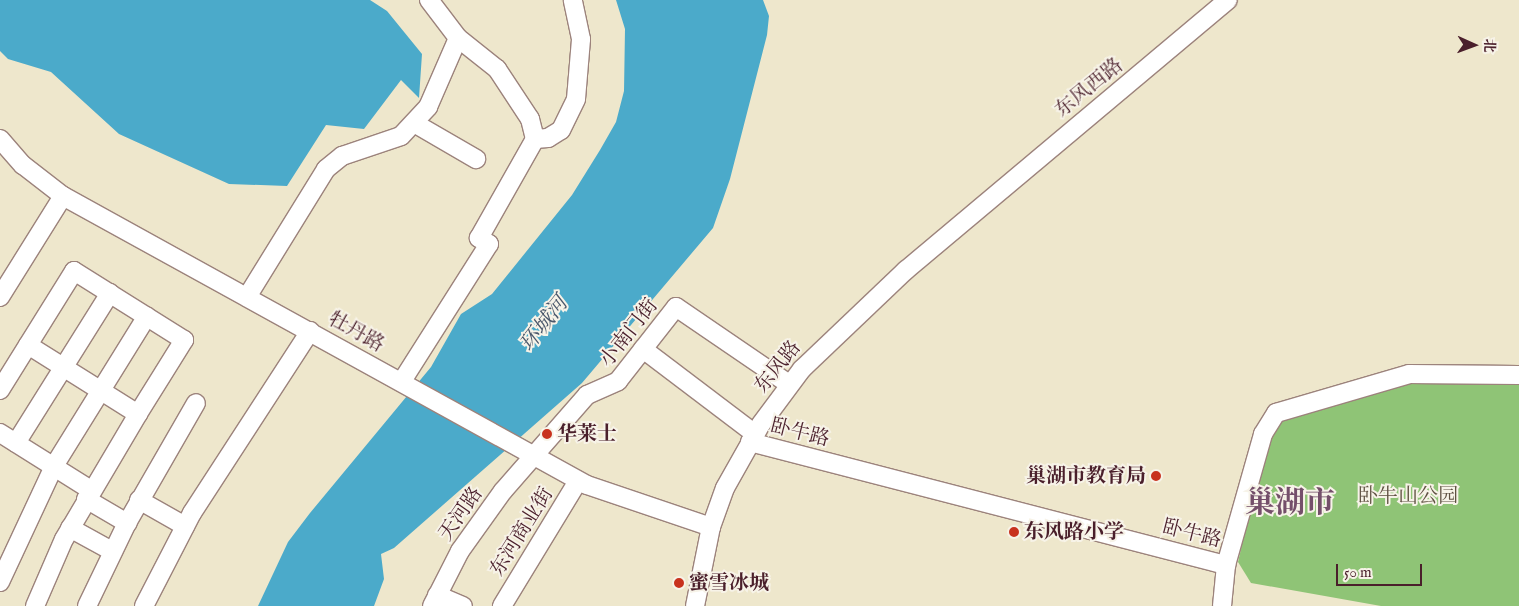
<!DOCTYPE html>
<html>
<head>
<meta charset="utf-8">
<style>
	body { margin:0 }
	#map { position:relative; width:1519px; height:606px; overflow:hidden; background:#eee7cc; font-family:"IM FELL English","Noto Serif SC",serif }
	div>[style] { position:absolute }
	.green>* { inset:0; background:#8fc476 }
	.water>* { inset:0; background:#4baaca }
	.roads { filter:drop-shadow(1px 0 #9c837c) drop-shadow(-1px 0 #9c837c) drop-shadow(0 1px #9c837c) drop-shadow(0 -1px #9c837c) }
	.minor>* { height:18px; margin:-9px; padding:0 9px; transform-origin:9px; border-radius:9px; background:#fff }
	.dots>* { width:14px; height:14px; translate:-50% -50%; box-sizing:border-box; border:2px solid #f7f3e8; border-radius:50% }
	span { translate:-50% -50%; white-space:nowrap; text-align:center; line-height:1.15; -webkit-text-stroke:4px #f7f3e8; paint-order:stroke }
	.street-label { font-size:20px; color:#4a1f2b }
	.poi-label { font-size:20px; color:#4a1f2b; font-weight:700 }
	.left { translate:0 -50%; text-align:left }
	.right { translate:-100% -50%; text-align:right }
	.park-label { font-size:20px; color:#5f5142 }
	.water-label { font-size:21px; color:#4a576b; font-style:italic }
	.town-label { font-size:30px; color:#744f6a; font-weight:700 }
	.north { position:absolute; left:1449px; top:20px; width:50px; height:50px; -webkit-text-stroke:4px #f7f3e8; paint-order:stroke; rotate:92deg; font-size:14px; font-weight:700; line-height:20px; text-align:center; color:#4a1f2b }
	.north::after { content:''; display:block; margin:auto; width:18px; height:22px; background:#4a1f2b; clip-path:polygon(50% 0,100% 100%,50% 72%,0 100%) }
	.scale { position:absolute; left:1336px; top:564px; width:86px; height:22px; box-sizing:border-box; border:2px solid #4a1f2b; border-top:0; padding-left:6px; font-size:15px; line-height:18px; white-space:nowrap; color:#4a1f2b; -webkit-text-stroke:4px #f7f3e8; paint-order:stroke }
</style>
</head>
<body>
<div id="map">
	<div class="green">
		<i style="clip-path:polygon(1418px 381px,1519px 381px,1519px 606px,1381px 606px,1251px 583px,1238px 562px,1265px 443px,1283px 419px)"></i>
	</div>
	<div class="water">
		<i style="clip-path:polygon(0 0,370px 0,387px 11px,422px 54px,419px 98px,401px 80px,364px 129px,326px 125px,287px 186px,229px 184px,119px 134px,51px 72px,8px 59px,0 51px)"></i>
		<i style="clip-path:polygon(616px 0,763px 0,769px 16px,767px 35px,730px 179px,713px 228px,582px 383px,394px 548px,381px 554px,384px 579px,374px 606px,258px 606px,288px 542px,310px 513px,431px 367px,461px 314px,492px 294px,572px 195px,600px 150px,616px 122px,624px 91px,625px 29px)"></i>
	</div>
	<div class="roads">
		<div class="minor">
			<i style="left:414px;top:123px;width:72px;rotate:30.1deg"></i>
			<i style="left:0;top:139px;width:35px;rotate:49deg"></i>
			<i style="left:23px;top:165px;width:51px;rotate:37.8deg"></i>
			<i style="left:63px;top:196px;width:598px;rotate:28.88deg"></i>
			<i style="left:587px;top:485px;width:131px;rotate:18.7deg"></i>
			<i style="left:535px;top:139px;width:13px;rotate:-4deg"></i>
			<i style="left:548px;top:138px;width:15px;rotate:-32deg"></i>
			<i style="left:561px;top:130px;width:34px;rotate:-64deg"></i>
			<i style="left:576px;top:99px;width:60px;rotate:-85.2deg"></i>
			<i style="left:581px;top:39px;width:40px;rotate:-102deg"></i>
			<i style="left:0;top:297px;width:119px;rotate:-58deg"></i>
			<i style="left:247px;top:297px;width:150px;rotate:-58.3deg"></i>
			<i style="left:326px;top:169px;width:21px;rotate:-39deg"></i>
			<i style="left:342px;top:156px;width:62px;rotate:-18.7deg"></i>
			<i style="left:401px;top:136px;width:40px;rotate:-47deg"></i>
			<i style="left:428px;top:107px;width:75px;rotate:-66.5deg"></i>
			<i style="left:458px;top:38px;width:48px;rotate:-127.3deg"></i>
			<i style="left:28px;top:345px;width:87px;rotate:-58.1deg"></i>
			<i style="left:74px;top:271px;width:130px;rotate:32.1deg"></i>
			<i style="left:184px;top:340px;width:87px;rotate:121.9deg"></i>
			<i style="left:643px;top:349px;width:141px;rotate:37.2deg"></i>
			<i style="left:402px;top:381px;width:162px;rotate:-57.6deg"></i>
			<i style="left:489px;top:244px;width:12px;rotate:-149deg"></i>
			<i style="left:479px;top:238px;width:114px;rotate:-60.5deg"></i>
			<i style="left:535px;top:139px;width:21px;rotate:-104deg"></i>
			<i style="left:530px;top:119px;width:60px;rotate:-123.4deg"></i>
			<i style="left:497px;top:69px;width:50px;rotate:-141.5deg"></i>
			<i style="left:0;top:390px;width:53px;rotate:-58.1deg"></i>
			<i style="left:28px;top:345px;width:130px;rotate:32.1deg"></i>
			<i style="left:138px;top:414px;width:145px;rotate:120.6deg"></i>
			<i style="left:64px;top:539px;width:73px;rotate:113.4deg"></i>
			<i style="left:0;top:433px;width:107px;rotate:32.1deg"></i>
			<i style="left:750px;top:442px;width:492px;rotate:14.5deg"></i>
			<i style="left:1226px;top:565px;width:136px;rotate:-74.2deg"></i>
			<i style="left:1263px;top:434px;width:25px;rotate:-58deg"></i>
			<i style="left:1276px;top:413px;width:139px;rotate:-16.3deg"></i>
			<i style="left:1409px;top:374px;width:110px;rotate:0.5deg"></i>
			<i style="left:16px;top:443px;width:177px;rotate:-57.9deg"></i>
			<i style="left:86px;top:499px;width:48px;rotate:30.3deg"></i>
			<i style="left:139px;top:500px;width:53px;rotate:29.5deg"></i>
			<i style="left:70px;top:528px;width:48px;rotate:28.7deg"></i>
			<i style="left:0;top:582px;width:128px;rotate:-65deg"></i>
			<i style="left:54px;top:466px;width:176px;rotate:-58.2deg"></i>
			<i style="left:437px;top:595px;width:28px;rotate:23deg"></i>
			<i style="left:87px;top:606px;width:92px;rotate:-64.3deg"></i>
			<i style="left:127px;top:523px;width:138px;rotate:-60.1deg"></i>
			<i style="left:144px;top:606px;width:105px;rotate:-62.7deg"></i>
			<i style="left:192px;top:513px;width:217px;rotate:-57deg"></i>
			<i style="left:432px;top:606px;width:62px;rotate:-63deg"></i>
			<i style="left:460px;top:551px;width:74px;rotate:-54.4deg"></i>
			<i style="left:503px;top:491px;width:128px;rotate:-48.8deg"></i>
			<i style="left:587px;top:395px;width:34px;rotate:-24deg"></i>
			<i style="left:618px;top:381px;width:94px;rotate:-51.9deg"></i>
			<i style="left:676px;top:307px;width:137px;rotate:34.3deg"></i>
			<i style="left:502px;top:606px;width:146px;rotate:-58.7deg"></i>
			<i style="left:695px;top:606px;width:81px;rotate:-78.6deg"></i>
			<i style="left:711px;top:527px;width:41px;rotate:-70.3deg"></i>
			<i style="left:725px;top:488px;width:73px;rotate:-60.6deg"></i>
			<i style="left:761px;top:424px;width:69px;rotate:-53.3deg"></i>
			<i style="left:802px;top:369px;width:144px;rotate:-43.6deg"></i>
			<i style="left:906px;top:270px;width:420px;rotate:-40deg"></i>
			<i style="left:1222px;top:606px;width:41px;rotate:-84.4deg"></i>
		</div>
	</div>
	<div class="dots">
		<i style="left:547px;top:434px;background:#c8321e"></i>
		<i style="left:1156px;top:476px;background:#c8321e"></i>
		<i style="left:1014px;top:532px;background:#c8321e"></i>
		<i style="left:679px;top:583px;background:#c8321e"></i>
	</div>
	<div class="street-label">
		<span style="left:1089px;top:88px;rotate:-39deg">东风西路</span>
		<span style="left:356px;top:332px;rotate:29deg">牡丹路</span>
		<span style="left:629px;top:333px;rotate:-52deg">小南门街</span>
		<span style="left:778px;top:367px;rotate:-51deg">东风路</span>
		<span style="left:800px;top:433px;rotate:14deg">卧牛路</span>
		<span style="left:461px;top:514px;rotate:-55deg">天河路</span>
		<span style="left:522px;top:532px;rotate:-58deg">东河商业街</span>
		<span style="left:1192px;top:534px;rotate:14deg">卧牛路</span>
	</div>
	<div class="poi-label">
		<span class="left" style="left:557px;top:434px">华莱士</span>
		<span class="right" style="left:1146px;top:476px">巢湖市教育局</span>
		<span class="left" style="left:1024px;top:532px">东风路小学</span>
		<span class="left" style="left:689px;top:583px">蜜雪冰城</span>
	</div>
	<div class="park-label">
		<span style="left:1408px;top:496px">卧牛山公园</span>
	</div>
	<div class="water-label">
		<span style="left:545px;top:325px;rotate:-52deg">环城河</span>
	</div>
	<div class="town-label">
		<span style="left:1290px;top:504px">巢湖市</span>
	</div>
	<div class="north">北</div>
	<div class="scale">50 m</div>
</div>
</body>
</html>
